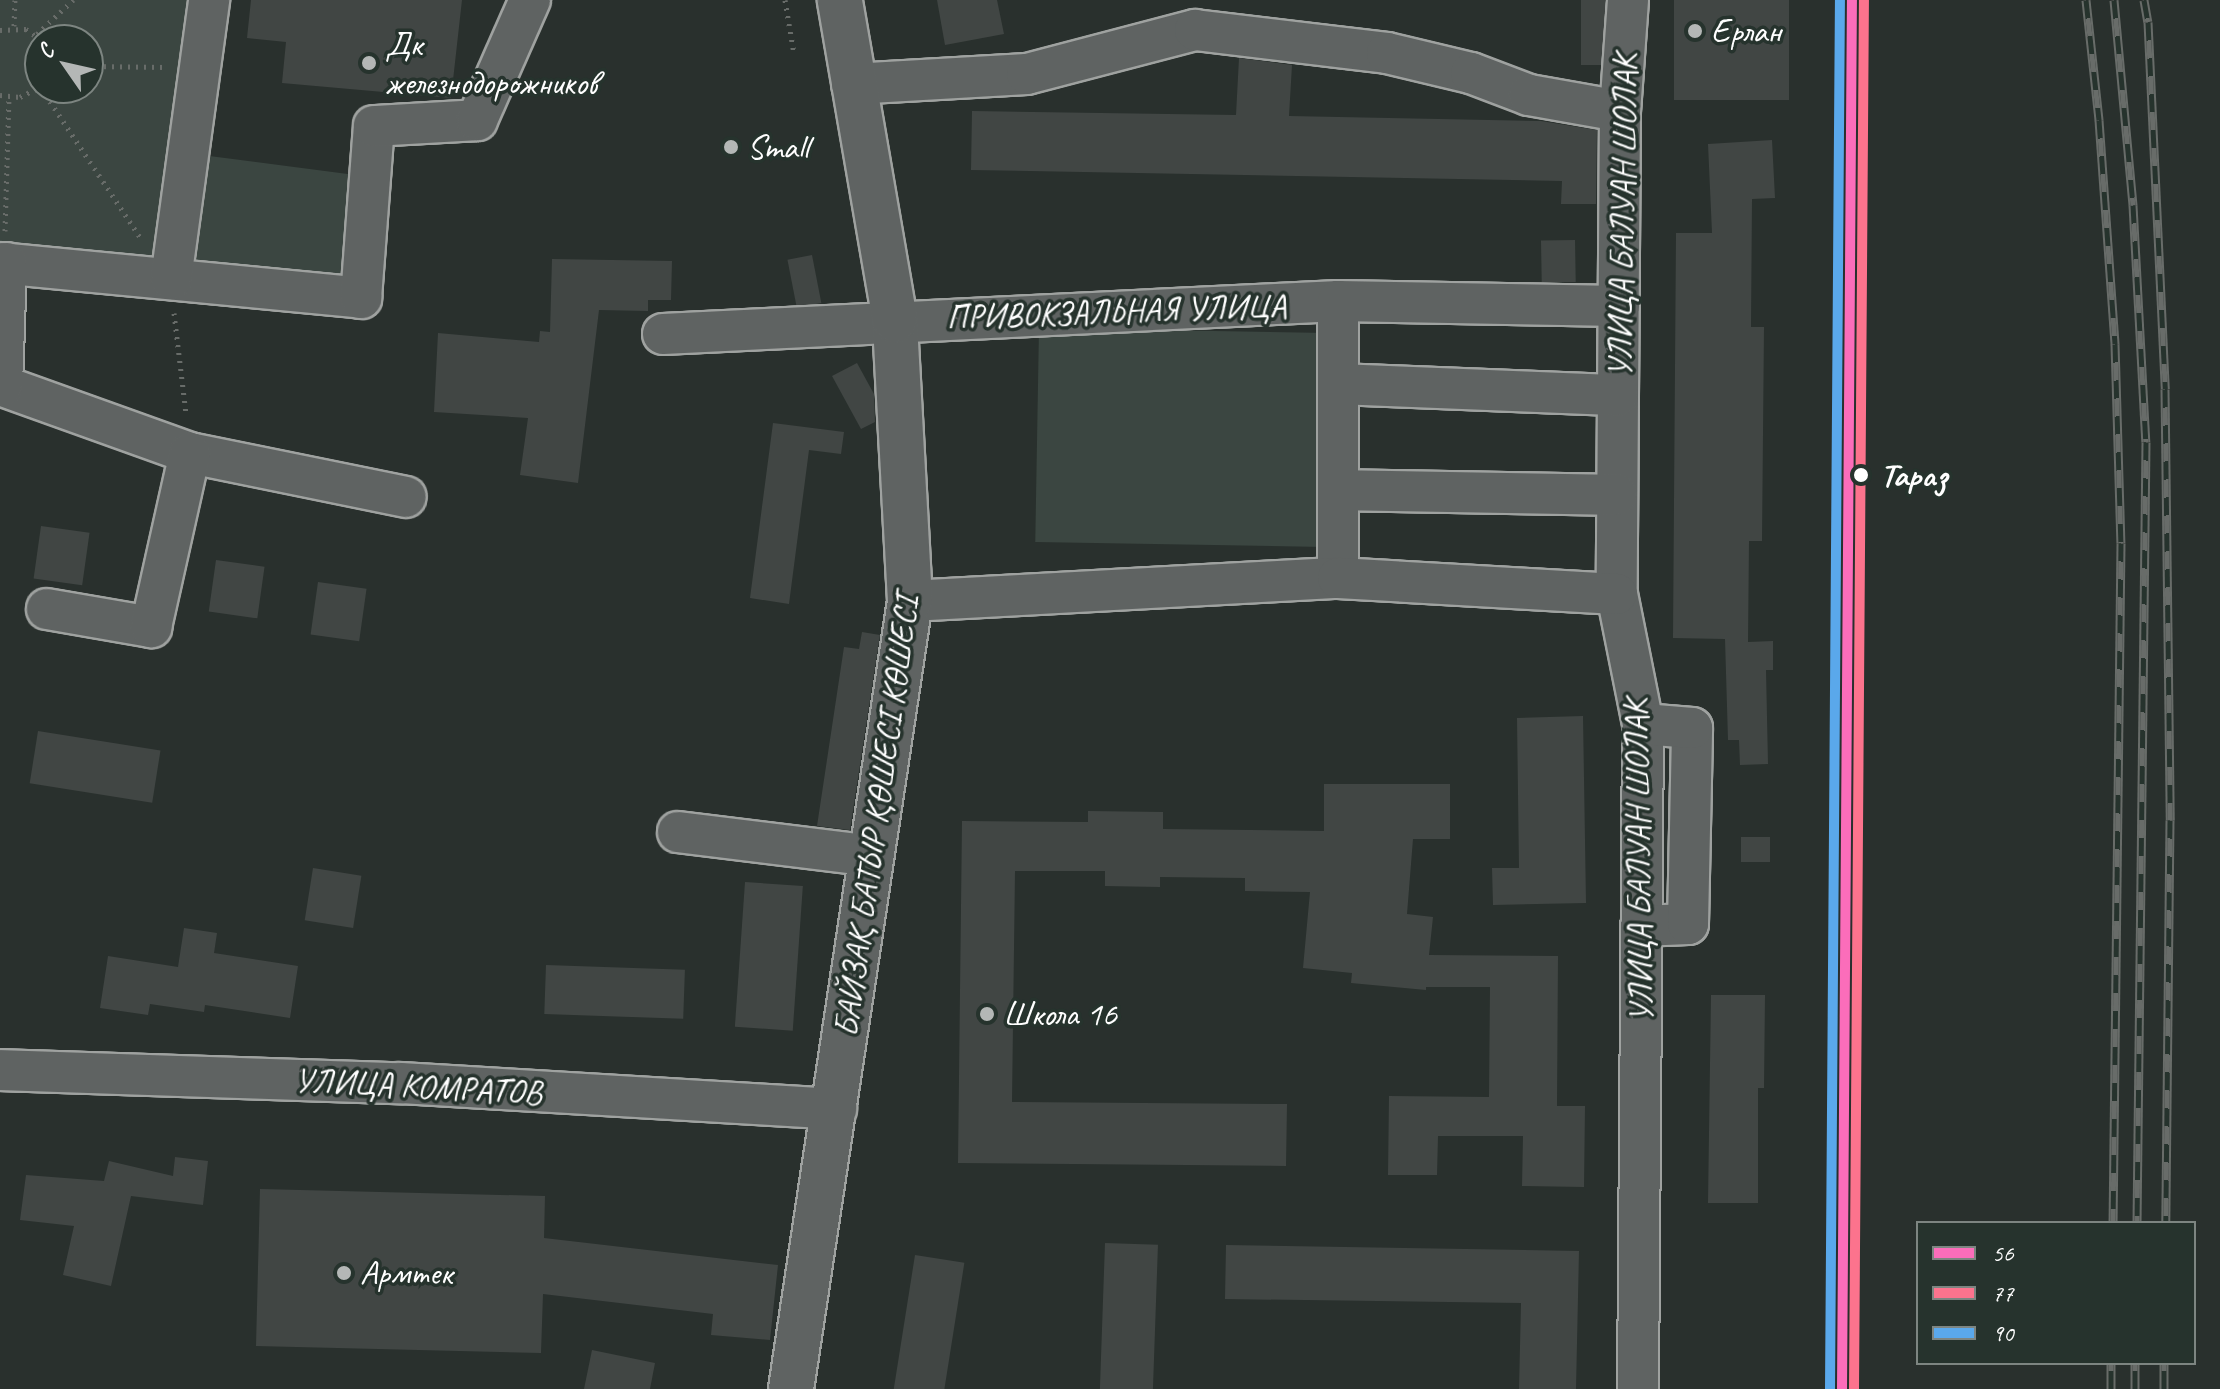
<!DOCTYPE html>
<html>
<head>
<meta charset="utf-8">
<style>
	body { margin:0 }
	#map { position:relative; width:2220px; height:1389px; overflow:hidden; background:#29302d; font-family:Caveat,sans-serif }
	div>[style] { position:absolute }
	.green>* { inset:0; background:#3b4641; transform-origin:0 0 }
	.building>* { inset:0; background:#414644; transform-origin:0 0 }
	.path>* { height:5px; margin-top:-2.5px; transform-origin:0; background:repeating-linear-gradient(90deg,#686c69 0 2px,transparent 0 8px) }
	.roads { filter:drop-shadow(2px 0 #9fa2a0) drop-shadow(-2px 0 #9fa2a0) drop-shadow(0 2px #9fa2a0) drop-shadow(0 -2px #9fa2a0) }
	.minor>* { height:40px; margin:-20px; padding:0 20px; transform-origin:20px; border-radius:20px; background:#5f6362 }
	.major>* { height:44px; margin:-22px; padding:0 22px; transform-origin:22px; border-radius:22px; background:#5f6362 }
	.rail>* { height:9px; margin-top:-4.5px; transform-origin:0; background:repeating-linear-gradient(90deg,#26332d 0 18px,#686c69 0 36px); box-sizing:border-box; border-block:2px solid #686c69 }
	.rail-1>* { height:10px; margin:-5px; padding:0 5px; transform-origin:5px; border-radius:5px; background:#fb6dba }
	.rail-2>* { height:10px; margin:-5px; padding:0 5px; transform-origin:5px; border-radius:5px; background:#fc738d }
	.rail-3>* { height:10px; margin:-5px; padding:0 5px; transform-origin:5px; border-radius:5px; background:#5aa8eb }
	.dots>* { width:22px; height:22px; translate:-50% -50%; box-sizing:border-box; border:4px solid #26332d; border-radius:50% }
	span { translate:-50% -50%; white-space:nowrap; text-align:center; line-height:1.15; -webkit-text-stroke:7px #26332d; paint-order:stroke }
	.poi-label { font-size:34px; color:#fff }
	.left { translate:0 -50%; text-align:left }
	.street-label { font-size:34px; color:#fff }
	.stop-label { font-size:34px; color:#fff; font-weight:700 }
	.legend { position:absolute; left:1916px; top:1221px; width:280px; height:144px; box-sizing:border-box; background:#26332d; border:2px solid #7d8581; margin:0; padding:10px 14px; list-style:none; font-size:24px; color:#fff }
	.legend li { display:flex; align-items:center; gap:16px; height:40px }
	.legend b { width:40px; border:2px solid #7d8581 }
	.north { position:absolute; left:24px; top:24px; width:80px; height:80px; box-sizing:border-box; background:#26332d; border:2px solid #7d8581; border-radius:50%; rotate:304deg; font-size:22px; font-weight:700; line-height:32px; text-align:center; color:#fff }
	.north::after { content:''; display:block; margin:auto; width:28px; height:36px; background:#b4b7b6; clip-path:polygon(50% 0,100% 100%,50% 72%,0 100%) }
</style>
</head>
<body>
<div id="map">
	<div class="green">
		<i style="clip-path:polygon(evenodd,0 0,217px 0,194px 154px,363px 176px,348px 282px,0 247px,0 0,40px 40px,88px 40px,88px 88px,40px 88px,40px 40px)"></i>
		<i style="left:1039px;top:328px;width:289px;height:214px;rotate:1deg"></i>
	</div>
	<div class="building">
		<i style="clip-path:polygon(251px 0,462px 0,451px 98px,282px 83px,286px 42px,247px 38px)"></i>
		<i style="clip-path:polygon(937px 0,997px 0,1004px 34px,945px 45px)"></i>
		<i style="left:1581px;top:0;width:24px;height:65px"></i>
		<i style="left:1674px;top:0;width:115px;height:100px"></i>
		<i style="clip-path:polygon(1239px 58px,1292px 65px,1289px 116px,1541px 121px,1597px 130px,1596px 204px,1561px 204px,1562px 181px,971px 170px,972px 111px,1236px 115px)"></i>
		<i style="clip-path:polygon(1772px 140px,1775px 198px,1752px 199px,1751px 327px,1764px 327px,1762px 541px,1749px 541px,1748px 642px,1773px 641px,1773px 670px,1766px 670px,1768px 764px,1740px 765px,1739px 740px,1728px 740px,1725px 639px,1673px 638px,1676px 233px,1712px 233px,1708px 144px)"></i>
		<i style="left:1575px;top:240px;width:42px;height:34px;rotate:89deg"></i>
		<i style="left:812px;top:255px;width:49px;height:25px;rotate:79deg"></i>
		<i style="clip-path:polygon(552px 259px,672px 261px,671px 300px,648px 300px,648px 311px,599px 310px,578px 483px,520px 475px,528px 418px,434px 412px,438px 333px,539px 342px,540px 331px,550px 332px)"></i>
		<i style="clip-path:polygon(857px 363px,874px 394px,875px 422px,861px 429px,832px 376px)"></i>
		<i style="clip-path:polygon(773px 423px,844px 432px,841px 454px,809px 450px,789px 604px,750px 598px)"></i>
		<i style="left:41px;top:526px;width:49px;height:53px;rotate:8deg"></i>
		<i style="left:216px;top:560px;width:49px;height:52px;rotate:8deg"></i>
		<i style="left:318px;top:582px;width:49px;height:53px;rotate:8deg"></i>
		<i style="clip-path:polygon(862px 632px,880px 635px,850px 830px,817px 826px,844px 647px,859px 649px)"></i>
		<i style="clip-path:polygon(1583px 716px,1586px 903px,1493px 905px,1492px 868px,1519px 868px,1517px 718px)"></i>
		<i style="left:38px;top:731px;width:124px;height:53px;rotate:9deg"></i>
		<i style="clip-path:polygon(1324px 784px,1450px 784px,1450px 839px,1413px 839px,1407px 914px,1433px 917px,1429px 955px,1558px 956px,1557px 1106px,1585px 1106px,1584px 1187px,1522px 1186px,1523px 1136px,1438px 1136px,1437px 1175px,1388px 1175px,1389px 1096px,1489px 1097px,1490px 987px,1426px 987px,1426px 990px,1351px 983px,1352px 973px,1303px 968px,1310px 892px,1245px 891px,1245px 878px,1160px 877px,1160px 887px,1105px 886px,1105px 871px,1015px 871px,1012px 1102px,1287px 1104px,1286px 1166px,958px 1163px,962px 821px,1088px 822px,1088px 811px,1163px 812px,1163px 829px,1324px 831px)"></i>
		<i style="left:1770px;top:837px;width:25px;height:29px;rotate:90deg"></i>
		<i style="left:313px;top:868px;width:49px;height:53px;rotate:9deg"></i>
		<i style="left:745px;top:882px;width:58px;height:145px;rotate:4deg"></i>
		<i style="clip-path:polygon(184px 928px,217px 933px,214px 953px,298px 966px,290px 1018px,205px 1005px,204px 1012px,150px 1004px,148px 1015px,100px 1008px,108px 956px,178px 967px)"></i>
		<i style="left:546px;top:965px;width:139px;height:49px;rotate:2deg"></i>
		<i style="clip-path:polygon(1711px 995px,1765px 995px,1764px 1088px,1758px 1088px,1758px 1203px,1708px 1203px)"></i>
		<i style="clip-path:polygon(175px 1157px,208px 1161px,203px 1205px,131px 1196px,111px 1286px,63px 1275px,74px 1226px,20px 1220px,26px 1175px,104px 1181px,109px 1161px,173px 1176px)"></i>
		<i style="clip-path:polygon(260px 1189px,545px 1196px,544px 1238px,778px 1265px,770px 1340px,711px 1335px,713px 1314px,543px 1294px,541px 1353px,256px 1346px)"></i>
		<i style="left:1105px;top:1243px;width:53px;height:146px;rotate:2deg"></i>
		<i style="clip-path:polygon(1226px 1245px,1579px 1251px,1576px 1389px,1519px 1389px,1521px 1303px,1225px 1299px)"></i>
		<i style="left:915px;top:1255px;width:50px;height:136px;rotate:9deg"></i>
		<i style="clip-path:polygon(592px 1350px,655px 1363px,650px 1389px,584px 1389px)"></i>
	</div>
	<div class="path">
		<i style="left:785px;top:0;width:55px;rotate:80.5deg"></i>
		<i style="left:14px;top:26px;width:26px;rotate:-88deg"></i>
		<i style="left:0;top:30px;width:26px;rotate:-2deg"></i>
		<i style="left:26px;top:29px;width:19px;rotate:36deg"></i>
		<i style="left:37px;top:34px;width:50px;rotate:-43.4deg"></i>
		<i style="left:88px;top:66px;width:79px;rotate:0.7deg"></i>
		<i style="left:41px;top:88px;width:182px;rotate:56.4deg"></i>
		<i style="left:0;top:95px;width:20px;rotate:6deg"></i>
		<i style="left:20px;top:97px;width:22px;rotate:-27deg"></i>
		<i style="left:5px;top:231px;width:133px;rotate:-88.3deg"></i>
		<i style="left:174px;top:313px;width:102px;rotate:83.2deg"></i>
	</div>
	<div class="roads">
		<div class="minor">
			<i style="left:1628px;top:0;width:111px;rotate:94.1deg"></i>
			<i style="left:1620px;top:111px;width:483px;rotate:90.4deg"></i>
			<i style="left:1617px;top:594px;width:133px;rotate:78.7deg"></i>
			<i style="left:1643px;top:724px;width:665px;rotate:90.43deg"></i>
			<i style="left:852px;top:84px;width:175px;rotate:-3.3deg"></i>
			<i style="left:1027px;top:74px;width:174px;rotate:-14.7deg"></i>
			<i style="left:1195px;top:30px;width:193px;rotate:6.8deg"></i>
			<i style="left:1387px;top:53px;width:86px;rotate:13.4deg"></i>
			<i style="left:1471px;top:73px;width:62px;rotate:20.8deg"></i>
			<i style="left:1529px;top:95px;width:92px;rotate:10deg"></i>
			<i style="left:0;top:263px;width:363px;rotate:5.5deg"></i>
			<i style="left:361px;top:298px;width:172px;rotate:-85.7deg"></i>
			<i style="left:374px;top:126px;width:103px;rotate:-3.3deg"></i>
			<i style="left:477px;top:120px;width:131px;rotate:-66.2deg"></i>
			<i style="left:171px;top:279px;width:282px;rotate:-82.2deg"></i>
			<i style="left:663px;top:334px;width:676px;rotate:-2.8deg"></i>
			<i style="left:1338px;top:301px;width:281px;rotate:1deg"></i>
			<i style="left:1339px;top:384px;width:279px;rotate:2.3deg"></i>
			<i style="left:0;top:385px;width:202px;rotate:19.7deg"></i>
			<i style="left:190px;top:453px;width:220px;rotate:11.5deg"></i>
			<i style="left:2px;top:386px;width:123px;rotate:-88.1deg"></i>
			<i style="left:1339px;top:490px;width:278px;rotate:1deg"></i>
			<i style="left:1338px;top:578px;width:277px;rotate:-90deg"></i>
			<i style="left:910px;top:601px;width:429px;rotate:-3.1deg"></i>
			<i style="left:1338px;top:578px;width:279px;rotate:3.3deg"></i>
			<i style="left:47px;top:609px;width:106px;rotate:9.8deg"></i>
			<i style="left:151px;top:627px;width:178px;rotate:-77.4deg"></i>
			<i style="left:678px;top:832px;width:196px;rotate:7deg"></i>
			<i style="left:1641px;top:926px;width:47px;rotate:-2.4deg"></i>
			<i style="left:1688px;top:924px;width:196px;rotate:-88.8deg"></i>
			<i style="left:1692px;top:728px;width:49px;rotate:-175.3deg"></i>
			<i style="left:0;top:1070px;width:400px;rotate:1.9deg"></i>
			<i style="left:400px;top:1083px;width:437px;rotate:3.4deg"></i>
		</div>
		<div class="major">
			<i style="left:791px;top:1389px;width:797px;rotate:-81.41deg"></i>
			<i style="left:910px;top:601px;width:281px;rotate:-93.1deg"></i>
			<i style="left:895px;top:320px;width:325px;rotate:-99.8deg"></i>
		</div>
	</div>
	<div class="rail">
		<i style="left:2086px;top:0;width:121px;rotate:83.8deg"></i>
		<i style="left:2099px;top:120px;width:225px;rotate:85.9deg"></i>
		<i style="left:2115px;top:344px;width:199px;rotate:88.3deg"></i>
		<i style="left:2121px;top:543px;width:680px;rotate:90.67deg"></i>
		<i style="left:2114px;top:0;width:206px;rotate:84.7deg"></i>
		<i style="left:2133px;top:205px;width:237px;rotate:86.9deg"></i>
		<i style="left:2146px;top:442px;width:781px;rotate:90.66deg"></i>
		<i style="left:2144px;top:0;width:22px;rotate:80deg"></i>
		<i style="left:2148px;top:22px;width:367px;rotate:87.3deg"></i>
		<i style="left:2165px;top:389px;width:431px;rotate:89.3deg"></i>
		<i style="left:2170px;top:820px;width:403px;rotate:90.6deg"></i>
		<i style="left:2111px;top:1389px;width:26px;rotate:-90deg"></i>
		<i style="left:2135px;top:1389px;width:26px;rotate:-90deg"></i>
		<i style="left:2164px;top:1389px;width:26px;rotate:-90deg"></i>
	</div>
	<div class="rail-1">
		<i style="left:1842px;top:1389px;width:1389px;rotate:-89.59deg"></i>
	</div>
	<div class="rail-2">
		<i style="left:1854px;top:1389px;width:1389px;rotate:-89.59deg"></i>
	</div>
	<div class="rail-3">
		<i style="left:1830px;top:1389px;width:1389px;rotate:-89.59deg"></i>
	</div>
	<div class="dots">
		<i style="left:1695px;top:31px;background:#b4b7b6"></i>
		<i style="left:369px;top:63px;background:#b4b7b6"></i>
		<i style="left:731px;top:147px;background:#b4b7b6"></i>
		<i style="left:1861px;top:475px;background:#fff"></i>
		<i style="left:987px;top:1014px;background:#b4b7b6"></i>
		<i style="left:344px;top:1273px;background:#b4b7b6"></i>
	</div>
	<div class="poi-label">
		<span class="left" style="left:1711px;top:31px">Ерлан</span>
		<span class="left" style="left:385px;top:63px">Дк<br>железнодорожников</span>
		<span class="left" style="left:747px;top:147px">Small</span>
		<span class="left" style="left:1003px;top:1014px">Школа 16</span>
		<span class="left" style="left:360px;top:1273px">Армтек</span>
	</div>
	<div class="street-label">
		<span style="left:1622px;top:216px;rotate:-89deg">УЛИЦА БАЛУАН ШОЛАК</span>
		<span style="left:1116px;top:311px;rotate:-2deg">ПРИВОКЗАЛЬНАЯ УЛИЦА</span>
		<span style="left:876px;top:816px;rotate:-82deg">БАЙЗАҚ БАТЫР ҚӨШЕСІ КӨШЕСІ</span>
		<span style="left:1638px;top:861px;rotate:-91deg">УЛИЦА БАЛУАН ШОЛАК</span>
		<span style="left:418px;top:1086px;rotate:3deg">УЛИЦА КОМРАТОВ</span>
	</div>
	<div class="stop-label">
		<span class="left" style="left:1880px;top:475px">Тараз</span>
	</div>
	<ul class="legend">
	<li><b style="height:10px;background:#fb6dba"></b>56</li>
	<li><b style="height:10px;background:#fc738d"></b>77</li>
	<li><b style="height:10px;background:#5aa8eb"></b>90</li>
	</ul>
	<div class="north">С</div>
</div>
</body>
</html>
